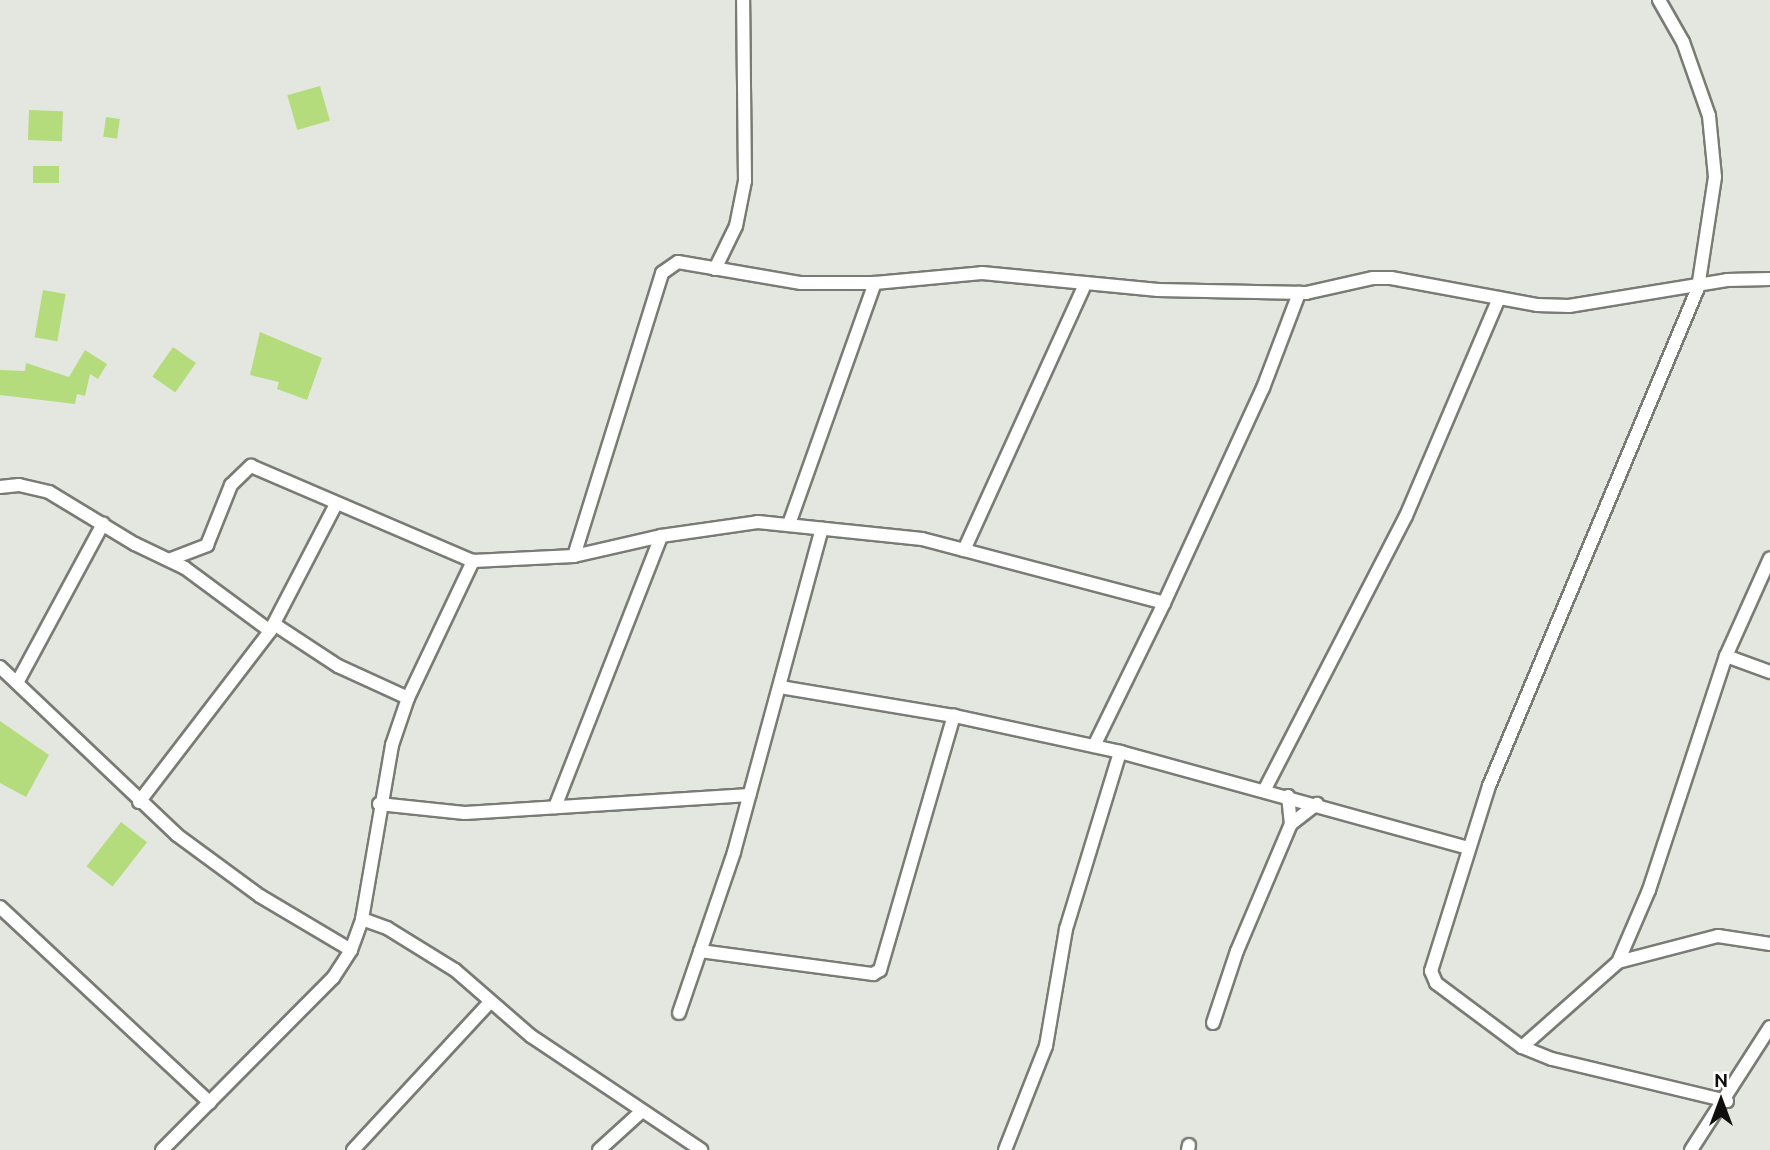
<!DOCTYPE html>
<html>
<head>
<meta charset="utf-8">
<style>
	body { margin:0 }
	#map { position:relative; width:1770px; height:1150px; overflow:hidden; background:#e4e7df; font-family:Ubuntu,sans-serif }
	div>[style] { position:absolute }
	.building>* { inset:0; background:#b4dc7c; transform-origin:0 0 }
	.roads { filter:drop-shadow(2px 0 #797c75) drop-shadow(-2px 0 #797c75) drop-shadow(0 2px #797c75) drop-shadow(0 -2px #797c75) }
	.street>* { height:12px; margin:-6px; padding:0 6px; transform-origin:6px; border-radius:6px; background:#fff }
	span { translate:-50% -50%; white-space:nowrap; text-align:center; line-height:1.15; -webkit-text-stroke:6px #fff; paint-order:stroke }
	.north { position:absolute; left:1686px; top:1066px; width:70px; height:70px; -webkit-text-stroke:5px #fff; paint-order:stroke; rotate:0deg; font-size:19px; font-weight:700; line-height:28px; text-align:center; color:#0f100e }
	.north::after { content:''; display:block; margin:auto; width:24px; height:32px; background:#0f100e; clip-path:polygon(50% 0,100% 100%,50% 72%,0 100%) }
</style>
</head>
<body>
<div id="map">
	<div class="building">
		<i style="left:320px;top:86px;width:36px;height:34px;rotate:74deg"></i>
		<i style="left:29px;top:110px;width:34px;height:30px;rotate:2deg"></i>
		<i style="left:106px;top:117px;width:14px;height:20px;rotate:8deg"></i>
		<i style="left:59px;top:166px;width:17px;height:26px;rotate:90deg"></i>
		<i style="left:43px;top:290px;width:23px;height:48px;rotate:10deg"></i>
		<i style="clip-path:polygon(260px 332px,322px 358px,307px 400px,277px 389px,279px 382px,250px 375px)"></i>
		<i style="left:173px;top:347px;width:28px;height:36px;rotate:35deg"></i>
		<i style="clip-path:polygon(85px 350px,107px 364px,98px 379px,90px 374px,85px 396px,77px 394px,75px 404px,0 395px,0 370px,25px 371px,26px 363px,69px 377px)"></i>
		<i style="clip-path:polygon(0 721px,49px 755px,26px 797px,0 783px)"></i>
		<i style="left:121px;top:822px;width:33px;height:56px;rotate:38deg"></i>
	</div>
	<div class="roads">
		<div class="street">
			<i style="left:1659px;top:0;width:48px;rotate:60.3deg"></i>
			<i style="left:1683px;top:42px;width:78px;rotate:70.6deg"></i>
			<i style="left:1709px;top:116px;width:61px;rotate:84.4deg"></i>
			<i style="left:1715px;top:177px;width:112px;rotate:98.7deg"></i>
			<i style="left:1698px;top:288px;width:540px;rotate:112.77deg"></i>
			<i style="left:1489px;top:786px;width:194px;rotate:107.4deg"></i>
			<i style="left:1431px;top:971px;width:13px;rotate:67deg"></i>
			<i style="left:1436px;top:983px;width:107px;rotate:36.7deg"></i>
			<i style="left:1522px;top:1047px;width:32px;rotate:22deg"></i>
			<i style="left:1552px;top:1059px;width:180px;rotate:13.5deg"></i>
			<i style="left:715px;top:269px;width:48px;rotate:-64deg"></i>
			<i style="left:736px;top:226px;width:46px;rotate:-78.7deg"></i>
			<i style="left:745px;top:181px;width:181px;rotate:-90.6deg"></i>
			<i style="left:0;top:487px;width:19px;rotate:-6deg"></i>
			<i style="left:19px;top:485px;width:31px;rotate:13deg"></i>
			<i style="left:49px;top:492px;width:100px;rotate:31.2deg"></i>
			<i style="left:135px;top:544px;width:55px;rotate:25.6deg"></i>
			<i style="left:185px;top:568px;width:106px;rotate:36.5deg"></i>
			<i style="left:789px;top:524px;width:256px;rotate:-70.4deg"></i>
			<i style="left:964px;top:550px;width:207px;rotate:14.8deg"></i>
			<i style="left:1164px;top:603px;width:237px;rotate:-65.3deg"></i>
			<i style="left:1263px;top:388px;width:102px;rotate:-69.2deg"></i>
			<i style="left:574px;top:556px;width:296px;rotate:-72.7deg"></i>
			<i style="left:662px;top:273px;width:19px;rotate:-35deg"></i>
			<i style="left:678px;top:262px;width:125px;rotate:9.7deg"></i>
			<i style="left:801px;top:283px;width:74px"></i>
			<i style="left:875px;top:283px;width:107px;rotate:-5.3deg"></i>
			<i style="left:982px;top:273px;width:177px;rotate:5.5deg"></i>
			<i style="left:1158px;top:290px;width:148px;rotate:1.2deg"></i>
			<i style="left:1306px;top:293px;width:69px;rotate:-12.6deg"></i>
			<i style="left:1373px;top:278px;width:18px"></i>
			<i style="left:1391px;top:278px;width:148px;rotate:10.5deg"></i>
			<i style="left:1537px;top:305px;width:32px;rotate:2deg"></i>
			<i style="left:1569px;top:306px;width:160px;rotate:-9.3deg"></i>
			<i style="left:1727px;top:280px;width:43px;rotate:-1.3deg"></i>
			<i style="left:171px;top:559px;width:39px;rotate:-21deg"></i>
			<i style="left:207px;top:545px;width:65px;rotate:-68.2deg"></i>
			<i style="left:231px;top:485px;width:28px;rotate:-44deg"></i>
			<i style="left:251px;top:466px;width:241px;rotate:23.2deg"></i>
			<i style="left:473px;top:561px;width:101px;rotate:-2.8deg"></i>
			<i style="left:574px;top:556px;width:89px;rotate:-12.9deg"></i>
			<i style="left:661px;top:536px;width:98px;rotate:-8.2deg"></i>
			<i style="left:758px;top:522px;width:165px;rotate:5.9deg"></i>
			<i style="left:922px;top:539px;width:43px;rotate:14.7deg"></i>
			<i style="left:964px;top:550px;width:292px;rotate:-65.5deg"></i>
			<i style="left:274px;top:624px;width:77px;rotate:33.3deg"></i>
			<i style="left:338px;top:666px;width:77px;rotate:24.6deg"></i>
			<i style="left:1726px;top:656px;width:47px;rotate:20deg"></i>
			<i style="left:0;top:667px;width:244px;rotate:43.5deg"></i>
			<i style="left:177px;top:835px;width:103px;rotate:36.3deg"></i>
			<i style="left:260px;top:896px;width:106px;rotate:30.7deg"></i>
			<i style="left:18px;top:681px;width:179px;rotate:-61.6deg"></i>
			<i style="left:780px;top:687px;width:176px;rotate:9.5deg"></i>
			<i style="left:954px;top:716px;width:170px;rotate:12.2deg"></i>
			<i style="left:1120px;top:752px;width:361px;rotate:15.4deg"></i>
			<i style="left:1094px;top:746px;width:159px;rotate:-63.9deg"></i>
			<i style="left:1265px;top:789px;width:307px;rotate:-62.7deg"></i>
			<i style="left:1406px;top:516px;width:237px;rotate:-66.9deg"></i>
			<i style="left:1288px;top:796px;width:28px;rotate:84deg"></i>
			<i style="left:139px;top:802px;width:215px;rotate:-52.5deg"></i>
			<i style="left:270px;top:631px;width:143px;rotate:-62.5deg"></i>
			<i style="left:379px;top:804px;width:86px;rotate:6deg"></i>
			<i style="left:465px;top:813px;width:285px;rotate:-3.6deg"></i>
			<i style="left:555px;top:807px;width:291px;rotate:-68.6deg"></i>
			<i style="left:0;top:907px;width:287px;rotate:43deg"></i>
			<i style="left:362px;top:919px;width:27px;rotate:20deg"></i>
			<i style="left:387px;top:928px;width:80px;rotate:31.7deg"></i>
			<i style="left:455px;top:970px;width:101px;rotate:41deg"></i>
			<i style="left:531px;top:1036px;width:205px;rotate:33.8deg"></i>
			<i style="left:700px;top:951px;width:175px;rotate:7.6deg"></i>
			<i style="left:873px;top:974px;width:8px;rotate:-30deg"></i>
			<i style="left:880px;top:970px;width:265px;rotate:-73.8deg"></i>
			<i style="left:1618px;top:962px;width:103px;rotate:-14.6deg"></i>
			<i style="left:1718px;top:936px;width:53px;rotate:8.7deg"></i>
			<i style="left:679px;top:1013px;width:170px;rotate:-71.1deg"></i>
			<i style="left:734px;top:852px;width:335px;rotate:-74.8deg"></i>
			<i style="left:1213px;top:1023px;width:76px;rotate:-71.6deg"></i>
			<i style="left:1237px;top:951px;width:138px;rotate:-67deg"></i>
			<i style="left:1291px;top:824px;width:33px;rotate:-38deg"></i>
			<i style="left:1522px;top:1047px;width:128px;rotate:-41.5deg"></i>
			<i style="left:1618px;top:962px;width:78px;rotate:-66.7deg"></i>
			<i style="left:1649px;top:890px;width:246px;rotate:-71.8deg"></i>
			<i style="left:1726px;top:656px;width:107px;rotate:-65.8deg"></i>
			<i style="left:162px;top:1150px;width:243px;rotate:-45.2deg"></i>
			<i style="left:333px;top:978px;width:33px;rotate:-57deg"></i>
			<i style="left:351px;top:950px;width:33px;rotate:-70deg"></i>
			<i style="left:362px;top:919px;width:177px;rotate:-80.2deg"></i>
			<i style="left:392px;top:745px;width:50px;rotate:-71.2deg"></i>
			<i style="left:408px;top:698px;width:152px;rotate:-64.6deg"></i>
			<i style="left:353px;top:1150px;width:202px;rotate:-47.2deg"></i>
			<i style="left:599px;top:1150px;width:58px;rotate:-42.2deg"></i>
			<i style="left:1005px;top:1150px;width:112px;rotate:-68.5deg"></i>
			<i style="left:1046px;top:1046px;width:119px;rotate:-80.3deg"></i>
			<i style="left:1066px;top:929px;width:185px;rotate:-73deg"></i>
			<i style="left:1188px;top:1150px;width:5px;rotate:-79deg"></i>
			<i style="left:1691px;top:1150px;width:146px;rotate:-57.3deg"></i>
		</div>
	</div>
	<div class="north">N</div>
</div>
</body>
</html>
